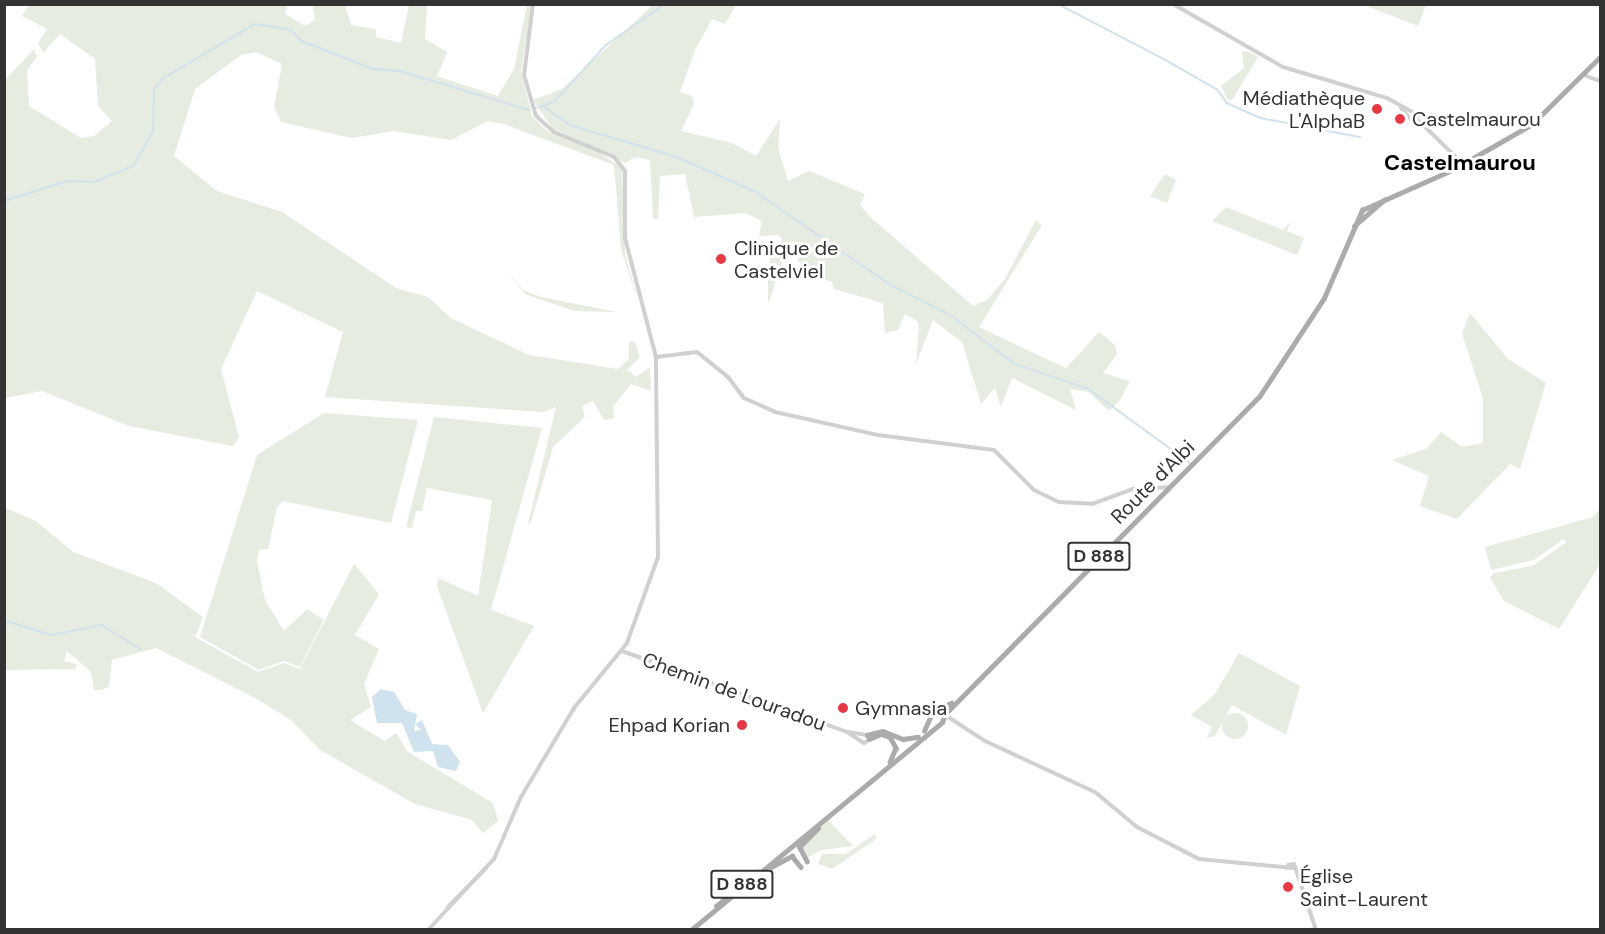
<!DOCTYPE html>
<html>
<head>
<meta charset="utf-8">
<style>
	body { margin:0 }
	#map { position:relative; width:1605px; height:934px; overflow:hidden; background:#fff; font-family:"DM Sans",sans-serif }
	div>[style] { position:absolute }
	.green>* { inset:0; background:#e6ecdf }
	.round { border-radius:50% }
	.water>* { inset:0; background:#cfe2ee }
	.stream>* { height:1.5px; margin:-0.75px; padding:0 0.75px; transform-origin:0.75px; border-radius:0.75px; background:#cfe2ee }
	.tertiary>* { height:4px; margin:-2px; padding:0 2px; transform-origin:2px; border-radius:2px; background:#d0d0d0 }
	.primary>* { height:4.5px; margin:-2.25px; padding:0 2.25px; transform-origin:2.25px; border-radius:2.25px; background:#ababab }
	.dots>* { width:16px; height:16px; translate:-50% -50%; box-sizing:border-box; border:3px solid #fff; border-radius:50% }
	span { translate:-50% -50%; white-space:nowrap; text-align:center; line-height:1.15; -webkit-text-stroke:6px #fff; paint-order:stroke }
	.shield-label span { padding:2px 4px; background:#fff; border:2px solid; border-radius:4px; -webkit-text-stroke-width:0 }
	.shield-label { font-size:18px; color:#333; font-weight:700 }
	.poi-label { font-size:20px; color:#333 }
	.right { translate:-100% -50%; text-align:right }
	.left { translate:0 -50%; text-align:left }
	.street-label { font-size:20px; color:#333 }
	.quarter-label { font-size:22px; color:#000; font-weight:700 }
	.frame { position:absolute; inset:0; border:6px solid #333; pointer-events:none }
</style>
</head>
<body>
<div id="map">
	<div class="green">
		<i style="clip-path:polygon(427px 4px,425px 39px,447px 52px,437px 76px,498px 96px,514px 69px,527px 5px,532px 5px,521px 71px,532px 116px,547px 131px,592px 148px,622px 168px,625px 255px,640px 306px,621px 249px,614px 165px,503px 124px,488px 121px,451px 140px,393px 131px,352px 138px,281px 122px,274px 107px,282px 64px,256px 52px,241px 55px,195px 89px,174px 156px,217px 191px,282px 212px,396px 288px,428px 297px,451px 318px,529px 355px,618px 369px,629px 359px,629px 342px,635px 342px,640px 357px,627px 370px,636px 377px,650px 367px,651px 391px,631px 384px,613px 407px,614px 418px,604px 420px,593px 401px,582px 406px,585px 417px,553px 447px,531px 522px,528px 524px,556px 407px,543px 412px,325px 397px,343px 332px,257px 291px,221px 369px,239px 437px,233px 446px,129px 426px,42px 391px,5px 398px,4px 81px,34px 49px,37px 57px,27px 70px,29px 106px,81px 138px,94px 136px,112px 121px,98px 106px,95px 59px,60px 34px,43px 53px,38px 43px,47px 29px,22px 16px,29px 5px,287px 5px,285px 14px,305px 26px,315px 20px,313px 5px,345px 5px,351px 25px,376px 29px,376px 37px,401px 43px,409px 5px)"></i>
		<i style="clip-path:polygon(653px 5px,736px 5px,725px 24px,712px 19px,695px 50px,680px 92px,692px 96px,694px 104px,681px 131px,732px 143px,756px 156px,780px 119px,778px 147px,788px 181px,809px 171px,865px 194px,860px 204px,869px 216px,973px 306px,987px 300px,1005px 279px,1036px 220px,1042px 225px,979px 327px,1066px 368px,1099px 332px,1115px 345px,1117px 354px,1103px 373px,1130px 381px,1120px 400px,1109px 411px,1089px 392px,1070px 389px,1076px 410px,1012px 378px,1001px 407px,995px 388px,981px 404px,962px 342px,933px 320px,916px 364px,919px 324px,915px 319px,905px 314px,898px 330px,885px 333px,883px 303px,834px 289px,832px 282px,805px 272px,789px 244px,768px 304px,768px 271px,772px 252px,782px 240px,779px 235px,759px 236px,762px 221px,745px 213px,694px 217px,685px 174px,660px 176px,658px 219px,653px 219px,650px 160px,636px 157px,625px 163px,552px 128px,533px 100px,562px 89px)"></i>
		<i style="clip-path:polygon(1364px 5px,1426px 5px,1418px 26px)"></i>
		<i style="clip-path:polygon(1248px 51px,1258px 57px,1232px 100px,1227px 99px,1221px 86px,1244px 68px,1242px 52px)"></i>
		<i style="clip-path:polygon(1165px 174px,1176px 180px,1167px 203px,1150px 196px)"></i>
		<i style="clip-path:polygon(1226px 207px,1283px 230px,1290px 222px,1287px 231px,1304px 238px,1297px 255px,1212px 221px)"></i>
		<i style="clip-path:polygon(505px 269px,523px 290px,541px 297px,617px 312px,574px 311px,525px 294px)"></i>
		<i style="clip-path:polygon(1470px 313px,1508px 359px,1546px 383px,1520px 469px,1510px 464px,1457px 519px,1420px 506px,1429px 476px,1392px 460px,1426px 449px,1441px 432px,1462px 447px,1483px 443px,1483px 399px,1462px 333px)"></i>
		<i style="clip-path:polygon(324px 413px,418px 420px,391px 523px,283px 501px,277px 507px,268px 549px,259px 550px,257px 562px,265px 600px,284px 631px,307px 609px,324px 620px,300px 667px,284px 661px,259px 670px,200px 637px,257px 455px)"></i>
		<i style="clip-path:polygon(434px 417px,542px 428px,491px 610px,534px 626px,483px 713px,437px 586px,438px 578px,478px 596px,492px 500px,427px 488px,422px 511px,416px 511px,412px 528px,406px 527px)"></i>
		<i style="clip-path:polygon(5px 508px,36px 521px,73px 552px,156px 583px,203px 617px,195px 637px,258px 672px,284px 663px,300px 669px,354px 564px,379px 594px,355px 635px,379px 649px,364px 684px,371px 707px,350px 720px,385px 741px,396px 733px,408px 752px,493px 803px,498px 821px,483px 833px,472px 820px,415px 804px,320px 750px,291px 720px,257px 699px,156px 648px,112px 660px,109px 687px,101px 690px,94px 690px,91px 672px,67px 651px,64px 661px,77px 664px,75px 669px,5px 670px)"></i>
		<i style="clip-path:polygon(1600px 509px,1600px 564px,1559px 629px,1504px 601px,1490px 578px,1494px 573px,1532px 566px,1567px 542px,1563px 539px,1534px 560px,1491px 570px,1485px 547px,1593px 517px)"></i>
		<i style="clip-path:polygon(1239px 653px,1300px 686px,1286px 735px,1232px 705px,1215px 736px,1207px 738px,1212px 727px,1191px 715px,1215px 694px)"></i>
		<i class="round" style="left:1222px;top:713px;width:26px;height:26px"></i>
		<i style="clip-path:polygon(828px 820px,853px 846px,821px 850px,807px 858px,801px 847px)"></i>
		<i style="clip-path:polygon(875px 834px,876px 839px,832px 869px,818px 864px,822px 854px,846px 854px)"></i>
	</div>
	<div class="water">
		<i style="clip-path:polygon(381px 689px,394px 692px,405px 710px,417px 714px,414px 731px,421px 730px,415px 724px,422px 720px,432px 744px,448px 745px,460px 762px,456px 771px,438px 767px,433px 751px,414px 752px,402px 723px,377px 723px,372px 697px)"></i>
	</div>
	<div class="stream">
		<i style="left:1058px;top:4px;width:117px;rotate:27.4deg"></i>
		<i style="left:1162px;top:58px;width:64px;rotate:29.7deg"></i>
		<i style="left:1218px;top:90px;width:16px;rotate:55deg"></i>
		<i style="left:1227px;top:103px;width:37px;rotate:24deg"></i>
		<i style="left:1261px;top:118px;width:101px;rotate:10.9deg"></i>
		<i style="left:543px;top:106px;width:33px;rotate:35deg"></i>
		<i style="left:570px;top:125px;width:112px;rotate:16.7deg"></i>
		<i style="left:677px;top:157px;width:86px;rotate:23.9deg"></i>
		<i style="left:756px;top:192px;width:164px;rotate:34.6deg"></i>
		<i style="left:891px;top:285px;width:68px;rotate:26.9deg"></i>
		<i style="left:952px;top:316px;width:79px;rotate:37.3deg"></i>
		<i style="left:1015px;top:364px;width:78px;rotate:18.7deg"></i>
		<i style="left:1089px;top:389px;width:125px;rotate:36.2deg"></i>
		<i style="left:536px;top:108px;width:20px;rotate:-20deg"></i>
		<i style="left:555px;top:101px;width:76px;rotate:-47.7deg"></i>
		<i style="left:606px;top:45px;width:72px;rotate:-34.8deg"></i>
		<i style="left:4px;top:201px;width:67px;rotate:-17.4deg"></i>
		<i style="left:68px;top:181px;width:26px;rotate:2deg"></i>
		<i style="left:94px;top:182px;width:42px;rotate:-22.3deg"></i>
		<i style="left:133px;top:166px;width:39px;rotate:-60deg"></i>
		<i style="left:153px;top:132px;width:42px;rotate:-88.6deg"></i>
		<i style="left:154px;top:90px;width:14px;rotate:-54deg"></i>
		<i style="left:162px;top:79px;width:108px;rotate:-30.6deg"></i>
		<i style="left:255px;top:24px;width:36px;rotate:9deg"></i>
		<i style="left:291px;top:30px;width:16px;rotate:45deg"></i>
		<i style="left:302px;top:41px;width:76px;rotate:21.5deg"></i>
		<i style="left:373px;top:69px;width:27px;rotate:4deg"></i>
		<i style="left:400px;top:71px;width:135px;rotate:16.8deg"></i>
		<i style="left:4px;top:620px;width:49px;rotate:17.7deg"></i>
		<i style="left:51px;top:635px;width:52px;rotate:-11.1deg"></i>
		<i style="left:102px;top:625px;width:45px;rotate:32.3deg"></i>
	</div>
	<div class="tertiary">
		<i style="left:1173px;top:4px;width:127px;rotate:29.8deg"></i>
		<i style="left:1283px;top:67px;width:109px;rotate:16.6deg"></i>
		<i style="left:1387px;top:98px;width:35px;rotate:29deg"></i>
		<i style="left:1418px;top:115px;width:9px;rotate:111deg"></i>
		<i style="left:1584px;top:75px;width:17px;rotate:21deg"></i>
		<i style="left:1401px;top:108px;width:21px;rotate:49deg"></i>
		<i style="left:1419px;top:121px;width:60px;rotate:44.3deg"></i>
		<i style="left:656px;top:357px;width:41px;rotate:-7deg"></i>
		<i style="left:697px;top:352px;width:40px;rotate:39deg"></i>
		<i style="left:728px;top:377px;width:26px;rotate:53deg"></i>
		<i style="left:744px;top:398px;width:34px;rotate:24deg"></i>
		<i style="left:775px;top:412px;width:106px;rotate:12.6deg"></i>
		<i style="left:878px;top:435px;width:117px;rotate:7.4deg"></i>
		<i style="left:994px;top:450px;width:57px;rotate:45deg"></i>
		<i style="left:1034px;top:490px;width:28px;rotate:26deg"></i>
		<i style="left:1059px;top:502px;width:33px;rotate:3deg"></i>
		<i style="left:1092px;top:504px;width:44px;rotate:-20.1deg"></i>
		<i style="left:1133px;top:489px;width:35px;rotate:-3deg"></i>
		<i style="left:622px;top:651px;width:239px;rotate:19.8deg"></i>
		<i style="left:847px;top:732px;width:20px;rotate:33deg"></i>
		<i style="left:864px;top:743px;width:6px;rotate:-31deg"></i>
		<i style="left:869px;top:740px;width:5px;rotate:-112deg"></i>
		<i style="left:867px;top:735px;width:20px;rotate:-171deg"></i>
		<i style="left:945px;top:715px;width:48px;rotate:33deg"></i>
		<i style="left:985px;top:741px;width:121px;rotate:24.9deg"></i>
		<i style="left:1095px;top:792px;width:55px;rotate:39.8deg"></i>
		<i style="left:1137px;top:827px;width:70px;rotate:27.3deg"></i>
		<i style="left:1199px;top:859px;width:94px;rotate:5.5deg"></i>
		<i style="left:1288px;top:865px;width:6px;rotate:-9deg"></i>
		<i style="left:1294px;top:864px;width:70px;rotate:71.6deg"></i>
		<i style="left:448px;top:907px;width:54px;rotate:-45.7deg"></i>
		<i style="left:428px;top:930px;width:97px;rotate:-47.1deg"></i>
		<i style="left:494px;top:859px;width:68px;rotate:-66.5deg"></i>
		<i style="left:521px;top:797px;width:104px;rotate:-59.2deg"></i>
		<i style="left:574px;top:708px;width:84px;rotate:-50.8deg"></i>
		<i style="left:627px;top:643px;width:91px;rotate:-70.2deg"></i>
		<i style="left:658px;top:557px;width:200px;rotate:-90.6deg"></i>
		<i style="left:656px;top:357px;width:123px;rotate:-104.6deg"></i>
		<i style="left:625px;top:238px;width:67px;rotate:-90deg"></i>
		<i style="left:625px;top:171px;width:18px;rotate:-128deg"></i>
		<i style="left:614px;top:157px;width:65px;rotate:-157.4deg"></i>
		<i style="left:554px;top:132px;width:24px;rotate:-138deg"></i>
		<i style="left:536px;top:116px;width:43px;rotate:-106.3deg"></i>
		<i style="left:524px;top:75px;width:72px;rotate:-82.8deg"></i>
	</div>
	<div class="primary">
		<i style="left:1354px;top:226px;width:40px;rotate:-41deg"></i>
		<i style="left:945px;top:714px;width:446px;rotate:-45.3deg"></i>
		<i style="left:1259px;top:397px;width:118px;rotate:-56.7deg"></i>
		<i style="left:1324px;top:298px;width:96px;rotate:-66.6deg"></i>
		<i style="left:1362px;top:210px;width:98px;rotate:-24deg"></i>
		<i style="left:1452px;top:170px;width:91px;rotate:-29.7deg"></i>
		<i style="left:1531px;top:125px;width:97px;rotate:-44.6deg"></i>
		<i style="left:924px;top:731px;width:22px;rotate:-66deg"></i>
		<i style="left:933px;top:711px;width:20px;rotate:-24deg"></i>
		<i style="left:867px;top:735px;width:16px;rotate:-14deg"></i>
		<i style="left:883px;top:731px;width:22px;rotate:22deg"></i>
		<i style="left:903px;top:739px;width:15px;rotate:-8deg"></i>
		<i style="left:869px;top:739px;width:13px;rotate:-23deg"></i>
		<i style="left:881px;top:734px;width:9px;rotate:18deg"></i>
		<i style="left:890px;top:737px;width:13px;rotate:61deg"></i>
		<i style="left:896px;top:748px;width:15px;rotate:113deg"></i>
		<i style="left:807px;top:862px;width:17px;rotate:-118deg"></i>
		<i style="left:799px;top:847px;width:27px;rotate:-45deg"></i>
		<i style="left:771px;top:867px;width:24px;rotate:-28deg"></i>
		<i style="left:792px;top:856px;width:14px;rotate:51deg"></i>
		<i style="left:716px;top:906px;width:54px;rotate:-39deg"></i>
		<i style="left:691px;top:930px;width:326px;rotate:-39.6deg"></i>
		<i style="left:942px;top:722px;width:9px;rotate:-69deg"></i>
		<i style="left:945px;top:714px;width:9px;rotate:-144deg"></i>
	</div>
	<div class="dots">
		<i style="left:1377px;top:109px;background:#e63946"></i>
		<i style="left:1400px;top:119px;background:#e63946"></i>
		<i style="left:721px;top:259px;background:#e63946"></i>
		<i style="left:843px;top:708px;background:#e63946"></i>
		<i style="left:742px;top:725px;background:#e63946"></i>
		<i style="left:1288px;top:887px;background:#e63946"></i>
	</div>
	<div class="shield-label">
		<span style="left:1099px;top:556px">D 888</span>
		<span style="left:742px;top:884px">D 888</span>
	</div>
	<div class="poi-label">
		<span class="right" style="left:1365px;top:110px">Médiathèque<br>L'AlphaB</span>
		<span class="left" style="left:1412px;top:119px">Castelmaurou</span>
		<span class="left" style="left:734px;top:260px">Clinique de<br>Castelviel</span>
		<span class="left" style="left:855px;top:708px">Gymnasia</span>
		<span class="right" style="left:730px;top:725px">Ehpad Korian</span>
		<span class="left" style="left:1300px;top:888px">Église<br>Saint-Laurent</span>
	</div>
	<div class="street-label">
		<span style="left:1153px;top:482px;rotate:-45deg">Route d'Albi</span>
		<span style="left:734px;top:692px;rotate:20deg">Chemin de Louradou</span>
	</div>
	<div class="quarter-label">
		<span style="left:1460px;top:163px">Castelmaurou</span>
	</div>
	<div class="frame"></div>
</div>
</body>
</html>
